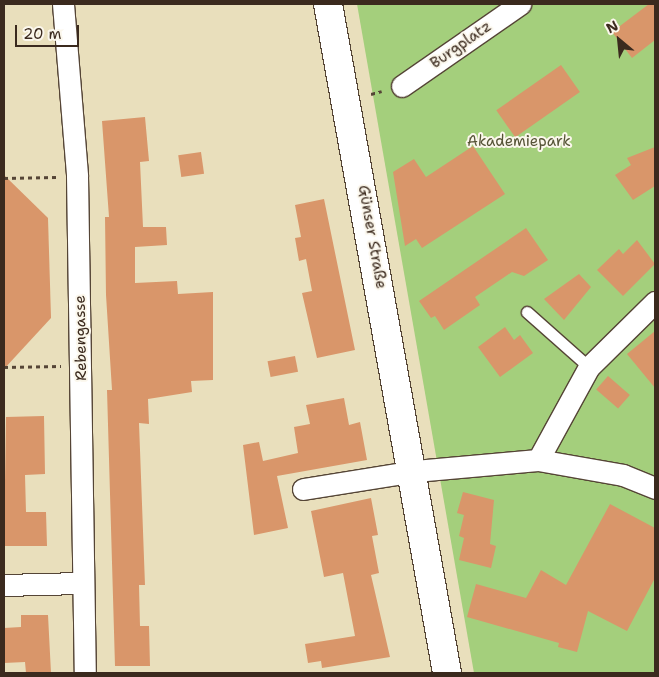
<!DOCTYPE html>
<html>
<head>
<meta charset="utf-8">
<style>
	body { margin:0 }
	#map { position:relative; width:659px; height:677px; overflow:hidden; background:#e9dfbc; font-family:"Shantell Sans",sans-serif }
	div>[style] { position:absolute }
	.green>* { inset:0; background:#a4cf7c }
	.building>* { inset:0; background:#d9966a; transform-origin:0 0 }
	.path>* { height:3px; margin-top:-1.5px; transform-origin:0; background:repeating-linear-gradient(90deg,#554536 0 4px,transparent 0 8px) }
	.roads { filter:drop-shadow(1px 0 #554536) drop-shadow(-1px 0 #554536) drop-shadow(0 1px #554536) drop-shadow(0 -1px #554536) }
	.service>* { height:11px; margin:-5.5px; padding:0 5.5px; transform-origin:5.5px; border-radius:5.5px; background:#fff }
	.minor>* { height:21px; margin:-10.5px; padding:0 10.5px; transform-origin:10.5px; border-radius:10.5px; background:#fff }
	.primary>* { height:28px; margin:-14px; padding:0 14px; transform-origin:14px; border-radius:14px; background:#fff }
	span { translate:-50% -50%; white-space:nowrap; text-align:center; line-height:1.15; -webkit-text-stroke:4px #fbf7ec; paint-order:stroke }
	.street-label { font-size:15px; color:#3b2a1e }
	.park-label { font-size:15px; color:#555336 }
	.frame { position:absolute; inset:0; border:5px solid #3b2a1e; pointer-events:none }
	.north { position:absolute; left:594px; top:15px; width:50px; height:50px; -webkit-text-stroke:4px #fbf7ec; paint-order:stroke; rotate:332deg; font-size:14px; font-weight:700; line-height:20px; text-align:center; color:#3b2a1e }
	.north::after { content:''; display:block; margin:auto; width:18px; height:22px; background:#3b2a1e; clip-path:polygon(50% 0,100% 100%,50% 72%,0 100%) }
	.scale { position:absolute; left:15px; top:25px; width:64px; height:22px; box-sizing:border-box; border:2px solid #3b2a1e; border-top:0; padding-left:6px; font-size:15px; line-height:18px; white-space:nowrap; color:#3b2a1e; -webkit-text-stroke:4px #fbf7ec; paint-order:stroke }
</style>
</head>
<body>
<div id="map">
	<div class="green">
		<i style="clip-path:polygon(357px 4px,655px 4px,655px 673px,474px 673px)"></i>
	</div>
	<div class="building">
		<i style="clip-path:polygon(649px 4px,655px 4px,655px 40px,632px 58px,612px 32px)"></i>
		<i style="left:561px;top:65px;width:33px;height:79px;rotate:55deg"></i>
		<i style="clip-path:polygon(145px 117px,149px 161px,140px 162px,143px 227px,166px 227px,167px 245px,135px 247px,135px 283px,177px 281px,178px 294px,213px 292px,213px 380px,191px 381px,192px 392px,148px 399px,149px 424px,139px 423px,145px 585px,139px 585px,140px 626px,149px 626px,150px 666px,115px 666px,107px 390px,112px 390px,106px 295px,105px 217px,109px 217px,102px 121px)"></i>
		<i style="clip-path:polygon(473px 146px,505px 194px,422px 248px,416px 239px,405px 246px,393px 172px,414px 159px,426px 177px)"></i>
		<i style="clip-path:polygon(655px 147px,655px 186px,633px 200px,615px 175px,631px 165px,627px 158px)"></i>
		<i style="left:201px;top:152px;width:22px;height:23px;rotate:82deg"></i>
		<i style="clip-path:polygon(4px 175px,48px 218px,51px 318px,4px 369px)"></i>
		<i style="clip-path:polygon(324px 199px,355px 350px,317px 358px,302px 293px,312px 291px,306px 259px,299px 261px,295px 238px,301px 237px,295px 205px)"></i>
		<i style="clip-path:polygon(526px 228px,548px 260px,524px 276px,512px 272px,475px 297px,480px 305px,444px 330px,435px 316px,431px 318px,419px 301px)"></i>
		<i style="clip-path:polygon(637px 240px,655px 264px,623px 296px,597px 270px,619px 249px,623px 254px)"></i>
		<i style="clip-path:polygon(579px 274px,591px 287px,564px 320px,544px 299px)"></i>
		<i style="clip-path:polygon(505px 327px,514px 340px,520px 335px,533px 353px,500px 377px,478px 347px)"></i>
		<i style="clip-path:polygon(655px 331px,655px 388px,627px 354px)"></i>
		<i style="left:295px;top:356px;width:16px;height:28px;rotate:79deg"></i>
		<i style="left:608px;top:376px;width:29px;height:18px;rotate:41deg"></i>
		<i style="clip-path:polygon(344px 398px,349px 425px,360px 422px,367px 460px,277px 476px,288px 528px,254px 535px,243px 445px,259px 442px,263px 461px,298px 453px,294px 427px,310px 424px,306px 405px)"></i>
		<i style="clip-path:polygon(44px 416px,45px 474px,25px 475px,26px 512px,46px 512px,47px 546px,4px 546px,6px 417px)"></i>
		<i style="clip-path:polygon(463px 492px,494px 500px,490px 544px,496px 546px,491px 568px,459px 560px,464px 538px,459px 536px,464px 515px,457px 513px)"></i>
		<i style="clip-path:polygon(371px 498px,378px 535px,372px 536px,379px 573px,371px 575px,390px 657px,322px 668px,321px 661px,308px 663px,305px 644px,355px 636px,343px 573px,324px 577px,311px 511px)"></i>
		<i style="clip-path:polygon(610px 504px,655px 528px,655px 578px,627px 631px,588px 611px,577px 652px,558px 647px,559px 643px,467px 617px,476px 584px,526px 598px,541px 570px,566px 585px)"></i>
		<i style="clip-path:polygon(21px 615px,48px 615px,51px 673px,26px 673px,25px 662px,4px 663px,4px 628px,21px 627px)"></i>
	</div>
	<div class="path">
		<i style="left:371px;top:94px;width:11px;rotate:-15deg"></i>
		<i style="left:4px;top:178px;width:52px;rotate:-1.1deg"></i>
		<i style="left:4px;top:367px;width:57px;rotate:-1deg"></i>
	</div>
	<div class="roads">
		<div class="service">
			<i style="left:527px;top:312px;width:83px;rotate:41.6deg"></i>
		</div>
		<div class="minor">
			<i style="left:63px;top:4px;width:173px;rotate:85.3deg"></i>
			<i style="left:77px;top:176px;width:497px;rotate:89.1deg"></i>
			<i style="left:402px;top:86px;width:144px;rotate:-34.8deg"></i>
			<i style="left:538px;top:460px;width:86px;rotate:10deg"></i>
			<i style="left:623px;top:475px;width:35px;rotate:22deg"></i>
			<i style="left:303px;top:489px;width:113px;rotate:-9.1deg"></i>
			<i style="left:415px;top:471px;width:123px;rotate:-5.1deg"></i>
			<i style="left:538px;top:460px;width:106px;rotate:-61.3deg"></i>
			<i style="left:589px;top:367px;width:93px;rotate:-44.6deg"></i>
			<i style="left:4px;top:585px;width:79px;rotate:-1.5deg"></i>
		</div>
		<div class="primary">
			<i style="left:328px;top:4px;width:680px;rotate:79.91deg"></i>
		</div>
	</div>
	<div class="street-label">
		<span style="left:461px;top:45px;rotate:-35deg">Burgplatz</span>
		<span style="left:372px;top:237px;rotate:80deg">Günser Straße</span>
		<span style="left:81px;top:338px;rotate:-91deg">Rebengasse</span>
	</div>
	<div class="park-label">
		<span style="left:519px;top:142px">Akademiepark</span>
	</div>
	<div class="frame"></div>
	<div class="north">N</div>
	<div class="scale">20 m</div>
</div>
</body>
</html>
